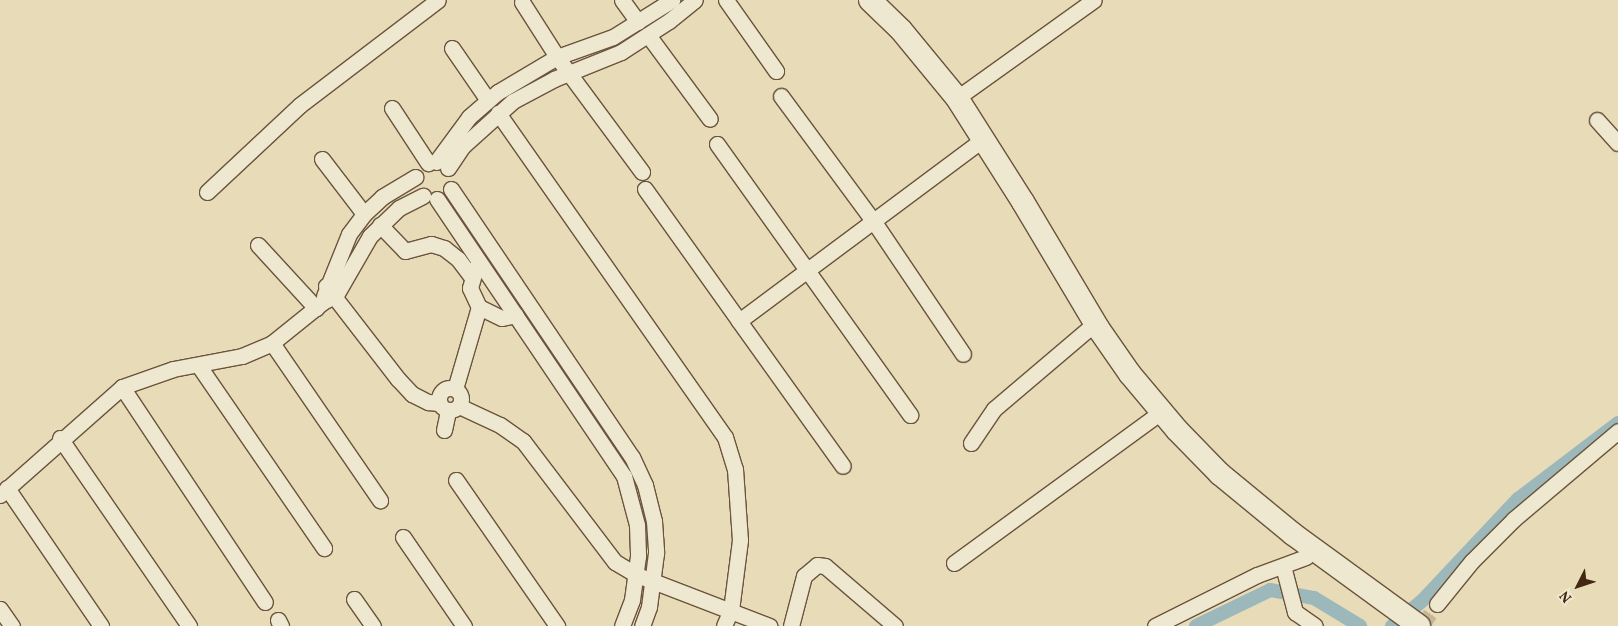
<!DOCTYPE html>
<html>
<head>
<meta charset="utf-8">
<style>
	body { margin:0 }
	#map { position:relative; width:1618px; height:626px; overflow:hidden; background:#e7dbb8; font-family:Vollkorn,serif }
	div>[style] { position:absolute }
	.canal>* { height:14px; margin:-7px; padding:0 7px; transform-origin:7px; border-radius:7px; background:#9db8bb }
	.street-tunnel>* { height:15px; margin-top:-7.5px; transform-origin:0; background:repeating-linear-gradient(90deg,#c6b797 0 15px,transparent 0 23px) }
	.roads { filter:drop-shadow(1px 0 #6b543c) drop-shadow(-1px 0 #6b543c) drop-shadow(0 1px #6b543c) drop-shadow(0 -1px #6b543c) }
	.street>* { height:15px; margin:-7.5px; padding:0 7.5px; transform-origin:7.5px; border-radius:7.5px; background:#efe8d1 }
	.street>.ring { margin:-7.5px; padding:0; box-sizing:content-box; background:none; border:15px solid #efe8d1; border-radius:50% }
	.secondary>* { height:22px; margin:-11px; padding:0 11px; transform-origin:11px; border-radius:11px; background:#efe8d1 }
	span { translate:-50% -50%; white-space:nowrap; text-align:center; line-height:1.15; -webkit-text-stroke:4px #efe8d1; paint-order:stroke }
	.north { position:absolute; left:1553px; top:561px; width:50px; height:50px; -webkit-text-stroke:4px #efe8d1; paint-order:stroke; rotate:229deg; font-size:14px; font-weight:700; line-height:20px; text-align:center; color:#422713 }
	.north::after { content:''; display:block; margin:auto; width:18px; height:22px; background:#422713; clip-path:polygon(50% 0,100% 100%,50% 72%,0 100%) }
</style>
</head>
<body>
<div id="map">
	<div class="canal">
		<i style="left:1196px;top:626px;width:82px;rotate:-25.9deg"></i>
		<i style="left:1270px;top:590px;width:45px;rotate:10.3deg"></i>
		<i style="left:1314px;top:598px;width:54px;rotate:31.3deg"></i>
		<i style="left:1392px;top:626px;width:40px;rotate:-40deg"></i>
		<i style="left:1423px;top:600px;width:139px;rotate:-46.8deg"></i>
		<i style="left:1518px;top:499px;width:126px;rotate:-37.2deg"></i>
	</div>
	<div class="street-tunnel">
		<i style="left:1422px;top:626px;width:27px;rotate:-56deg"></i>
	</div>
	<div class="roads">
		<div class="street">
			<i style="left:622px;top:0;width:27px;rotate:54deg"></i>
			<i style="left:726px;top:0;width:87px;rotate:54.8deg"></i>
			<i style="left:522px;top:2px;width:65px;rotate:57.5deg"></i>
			<i style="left:557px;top:57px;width:143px;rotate:53.5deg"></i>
			<i style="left:648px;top:35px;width:104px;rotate:53.6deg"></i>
			<i style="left:452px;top:48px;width:62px;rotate:55.5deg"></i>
			<i style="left:781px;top:96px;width:157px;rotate:53.6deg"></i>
			<i style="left:874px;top:222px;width:159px;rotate:56deg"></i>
			<i style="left:957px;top:98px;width:168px;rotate:-35.6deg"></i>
			<i style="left:392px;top:108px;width:66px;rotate:56.8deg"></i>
			<i style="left:498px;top:113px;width:396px;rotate:55deg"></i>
			<i style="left:725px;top:437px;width:34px;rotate:73deg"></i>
			<i style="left:735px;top:469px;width:71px;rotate:86deg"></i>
			<i style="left:740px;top:540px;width:71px;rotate:97.3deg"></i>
			<i style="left:731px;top:610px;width:17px;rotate:114deg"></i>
			<i style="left:1597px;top:120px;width:31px;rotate:48deg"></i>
			<i style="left:717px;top:144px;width:333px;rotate:54.5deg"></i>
			<i style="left:322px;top:159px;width:69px;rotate:52.6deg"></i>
			<i style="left:436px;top:162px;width:56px;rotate:-53.7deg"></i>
			<i style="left:469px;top:117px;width:38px;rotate:-41deg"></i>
			<i style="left:498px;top:92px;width:69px;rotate:-30.7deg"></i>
			<i style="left:557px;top:57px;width:59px;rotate:-19.7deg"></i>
			<i style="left:613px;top:37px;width:70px;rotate:-32.1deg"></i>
			<i style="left:448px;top:168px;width:27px;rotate:-56deg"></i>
			<i style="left:463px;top:146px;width:67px;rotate:-42deg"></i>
			<i style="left:513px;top:101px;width:47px;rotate:-28.2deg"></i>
			<i style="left:554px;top:79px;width:72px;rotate:-21.9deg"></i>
			<i style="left:621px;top:52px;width:57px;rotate:-32.9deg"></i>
			<i style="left:669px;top:21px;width:33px;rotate:-39deg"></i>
			<i style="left:451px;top:189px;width:323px;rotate:56deg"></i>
			<i style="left:632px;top:457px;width:31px;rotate:65deg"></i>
			<i style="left:645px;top:485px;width:37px;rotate:76deg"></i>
			<i style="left:654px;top:521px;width:32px;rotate:86deg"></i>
			<i style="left:656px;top:553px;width:54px;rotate:97.4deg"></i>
			<i style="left:649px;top:607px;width:20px;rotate:110deg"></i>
			<i style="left:645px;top:189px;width:162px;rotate:54.5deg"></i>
			<i style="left:739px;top:321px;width:293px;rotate:-36.7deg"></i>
			<i style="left:207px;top:192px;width:127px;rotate:-43.1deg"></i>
			<i style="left:300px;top:105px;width:173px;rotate:-37.3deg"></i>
			<i style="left:437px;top:199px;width:334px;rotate:56deg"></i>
			<i style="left:624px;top:476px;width:51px;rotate:75.1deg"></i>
			<i style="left:637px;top:525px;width:31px;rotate:88deg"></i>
			<i style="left:638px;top:556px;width:44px;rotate:97.8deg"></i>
			<i style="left:632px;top:600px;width:28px;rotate:111deg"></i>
			<i style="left:380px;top:225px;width:36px;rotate:46deg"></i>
			<i style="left:405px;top:251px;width:27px;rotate:-15deg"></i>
			<i style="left:431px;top:244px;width:14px;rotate:17deg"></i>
			<i style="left:444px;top:248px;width:18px;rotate:38deg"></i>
			<i style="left:458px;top:259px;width:21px;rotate:53deg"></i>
			<i style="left:258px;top:245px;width:86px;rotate:47.4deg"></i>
			<i style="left:476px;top:267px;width:22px;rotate:106deg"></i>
			<i style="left:470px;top:288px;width:21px;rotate:65deg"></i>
			<i style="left:479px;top:307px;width:25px;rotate:26deg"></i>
			<i style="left:502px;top:318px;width:14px;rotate:-12deg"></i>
			<i style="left:326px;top:286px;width:118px;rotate:52.3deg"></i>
			<i style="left:398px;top:379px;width:21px;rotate:47deg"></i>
			<i style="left:412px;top:394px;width:18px;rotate:27deg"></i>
			<i style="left:428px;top:402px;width:11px;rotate:5deg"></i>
			<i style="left:324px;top:296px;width:67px;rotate:-68deg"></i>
			<i style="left:349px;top:234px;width:25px;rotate:-53deg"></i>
			<i style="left:364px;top:214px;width:25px;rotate:-43deg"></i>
			<i style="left:382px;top:197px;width:39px;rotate:-31deg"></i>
			<i style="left:739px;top:321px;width:178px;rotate:54.4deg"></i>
			<i style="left:272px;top:343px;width:191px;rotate:55.5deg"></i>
			<i style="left:199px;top:366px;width:221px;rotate:55.5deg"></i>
			<i style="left:122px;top:387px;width:258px;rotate:56.4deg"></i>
			<i class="ring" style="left:439px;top:388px;width:7px;height:7px"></i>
			<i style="left:455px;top:389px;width:85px;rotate:-73.7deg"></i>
			<i style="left:459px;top:406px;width:45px;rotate:24.9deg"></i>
			<i style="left:500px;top:425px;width:28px;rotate:35deg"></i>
			<i style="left:523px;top:441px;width:152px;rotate:52.8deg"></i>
			<i style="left:615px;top:562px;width:26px;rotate:31deg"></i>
			<i style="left:637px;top:575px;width:142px;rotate:21.1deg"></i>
			<i style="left:444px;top:430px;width:19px;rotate:-78deg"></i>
			<i style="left:60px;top:438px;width:228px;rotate:55.5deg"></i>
			<i style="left:971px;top:443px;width:41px;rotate:-55.9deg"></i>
			<i style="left:994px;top:409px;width:122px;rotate:-40.3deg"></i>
			<i style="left:456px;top:480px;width:178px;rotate:55.3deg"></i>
			<i style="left:7px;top:488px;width:167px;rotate:55.7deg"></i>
			<i style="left:0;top:495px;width:163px;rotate:-41.5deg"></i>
			<i style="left:122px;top:387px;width:54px;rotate:-19.4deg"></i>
			<i style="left:173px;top:369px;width:70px;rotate:-10.7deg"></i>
			<i style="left:242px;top:356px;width:33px;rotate:-23deg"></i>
			<i style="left:272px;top:343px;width:65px;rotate:-38.8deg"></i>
			<i style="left:323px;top:302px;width:15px;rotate:-28deg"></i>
			<i style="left:336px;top:295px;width:68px;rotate:-60deg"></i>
			<i style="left:370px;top:236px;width:40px;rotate:-44deg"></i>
			<i style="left:399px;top:208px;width:27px;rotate:-27deg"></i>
			<i style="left:403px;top:537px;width:108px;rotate:55.6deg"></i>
			<i style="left:954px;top:563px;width:246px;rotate:-36.1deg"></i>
			<i style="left:1283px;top:566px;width:48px;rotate:75.4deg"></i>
			<i style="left:1295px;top:612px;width:24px;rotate:35deg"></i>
			<i style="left:354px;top:599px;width:33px;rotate:55deg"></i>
			<i style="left:1437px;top:604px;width:55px;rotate:-50.9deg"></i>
			<i style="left:1472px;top:561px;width:59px;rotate:-45deg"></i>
			<i style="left:1514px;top:519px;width:136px;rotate:-40.2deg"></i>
			<i style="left:0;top:609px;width:21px;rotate:55deg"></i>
			<i style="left:278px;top:620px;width:7px;rotate:63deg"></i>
			<i style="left:791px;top:626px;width:52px;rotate:-75.4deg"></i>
			<i style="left:804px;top:576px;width:17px;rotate:-40deg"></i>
			<i style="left:817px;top:565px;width:8px;rotate:7deg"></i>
			<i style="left:825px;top:566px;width:92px;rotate:40.6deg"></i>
			<i style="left:1155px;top:626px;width:114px;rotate:-26.6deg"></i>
			<i style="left:1257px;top:575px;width:52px;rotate:-20.2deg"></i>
		</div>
		<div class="secondary">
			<i style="left:870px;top:0;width:43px;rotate:44.1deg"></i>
			<i style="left:901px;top:30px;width:88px;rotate:50.5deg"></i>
			<i style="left:957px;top:98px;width:123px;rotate:57.6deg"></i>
			<i style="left:1023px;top:202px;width:147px;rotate:59.2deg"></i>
			<i style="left:1098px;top:328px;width:56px;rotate:55.2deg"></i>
			<i style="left:1130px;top:374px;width:73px;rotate:50deg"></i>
			<i style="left:1177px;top:430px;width:62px;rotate:45.7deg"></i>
			<i style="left:1220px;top:474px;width:94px;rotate:39.4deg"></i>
			<i style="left:1293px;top:534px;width:156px;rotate:36.1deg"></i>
		</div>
	</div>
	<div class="north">N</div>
</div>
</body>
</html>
